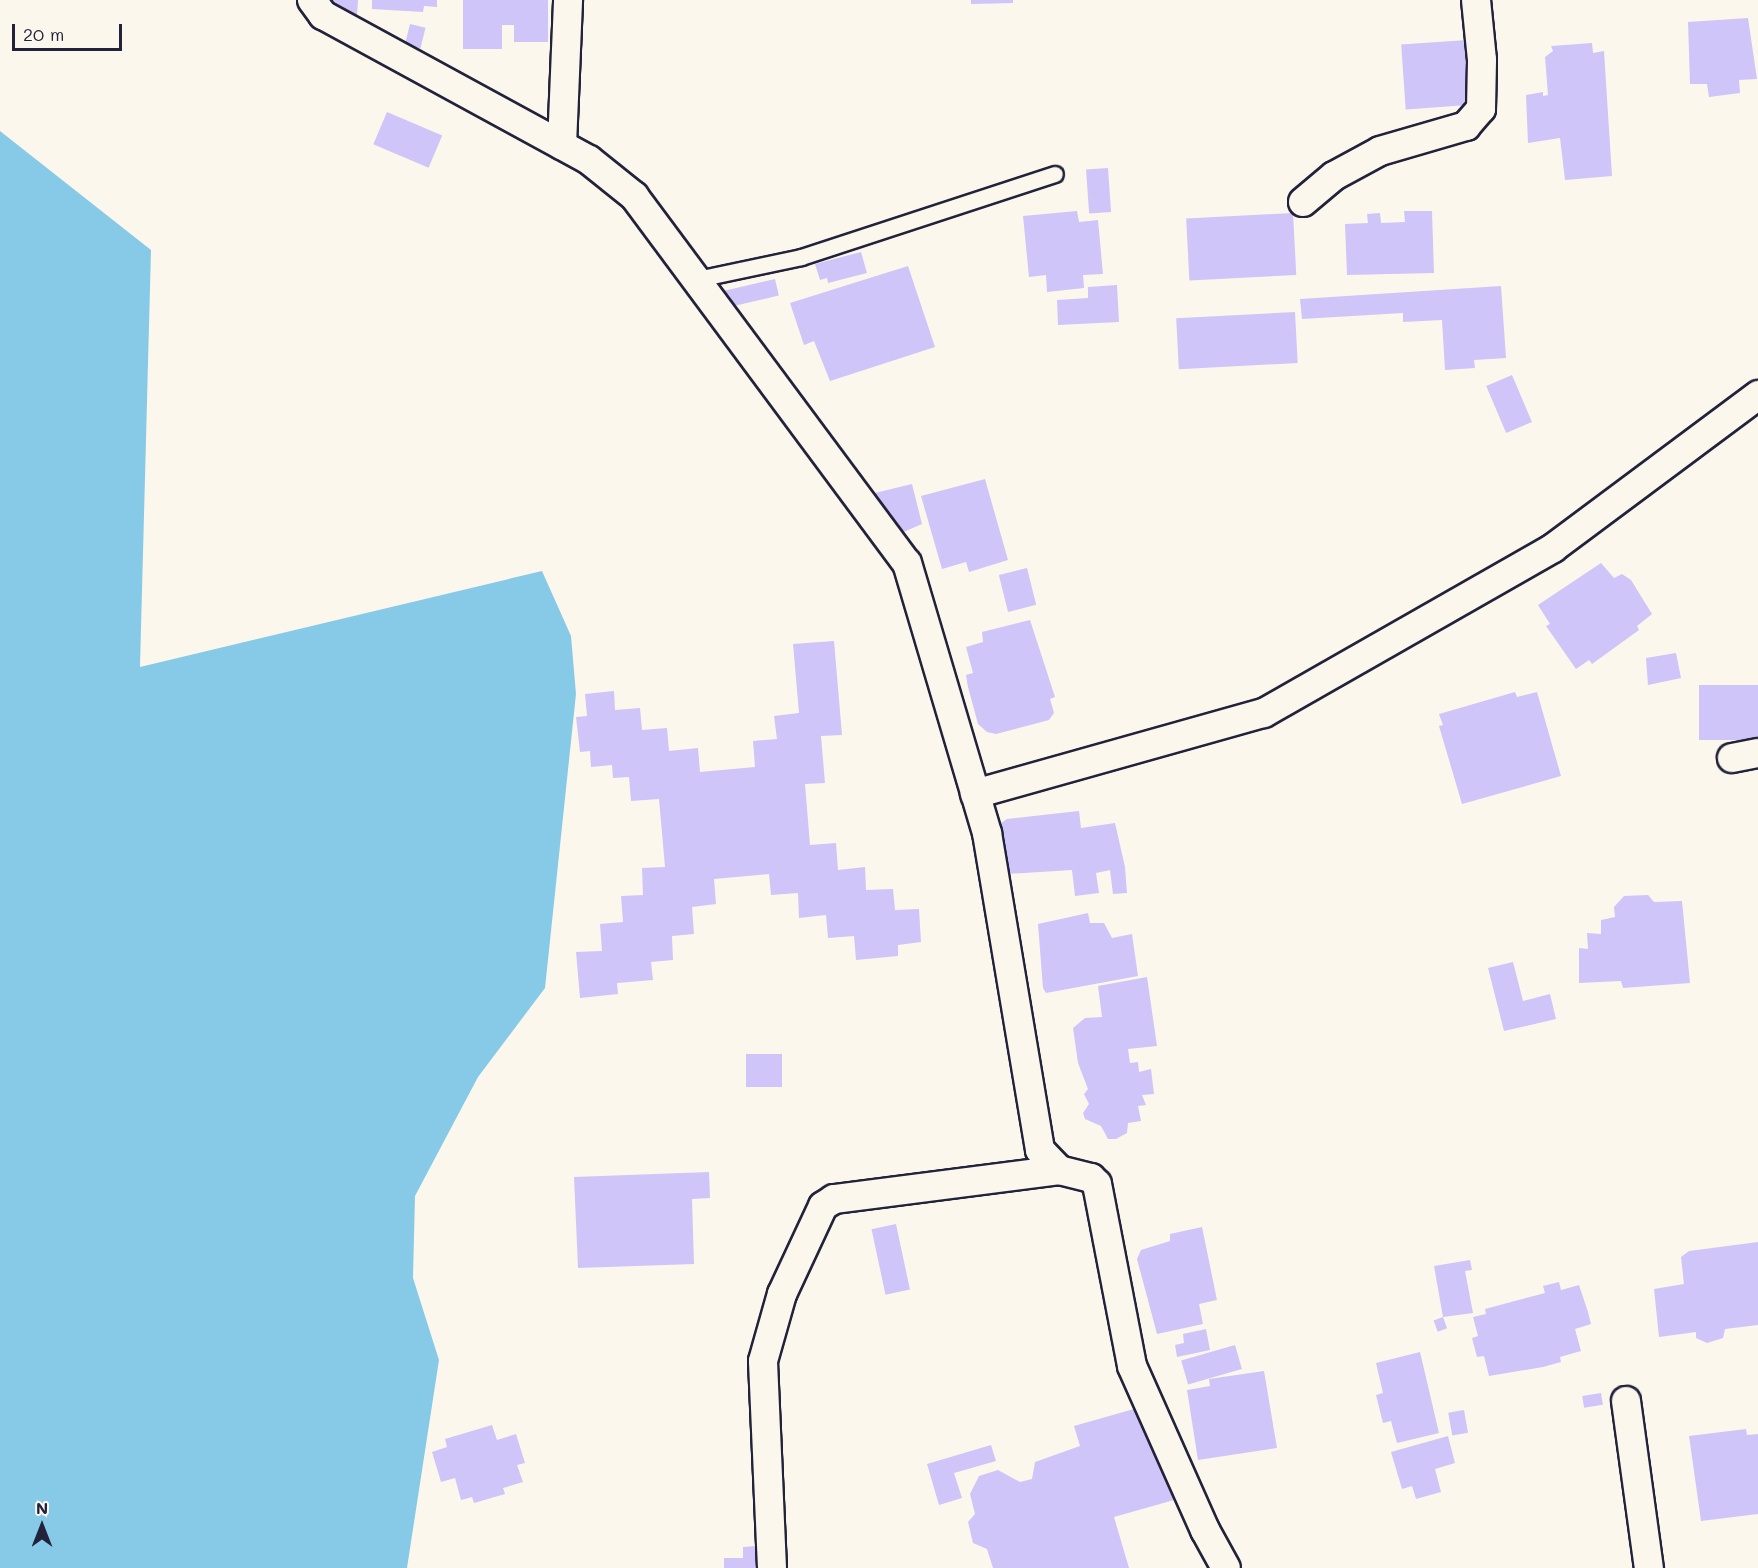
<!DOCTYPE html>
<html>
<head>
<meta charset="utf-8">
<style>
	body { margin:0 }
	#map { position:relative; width:1758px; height:1568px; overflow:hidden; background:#fbf7ec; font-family:Mali,sans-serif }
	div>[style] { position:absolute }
	.water>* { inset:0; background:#87cae8 }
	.building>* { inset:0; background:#cfc5f8; transform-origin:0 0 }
	.roads { filter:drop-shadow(2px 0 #22223b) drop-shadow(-2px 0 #22223b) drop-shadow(0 2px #22223b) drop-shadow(0 -2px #22223b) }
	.service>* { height:15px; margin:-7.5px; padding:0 7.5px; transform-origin:7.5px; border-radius:7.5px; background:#fbf7ec }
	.minor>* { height:28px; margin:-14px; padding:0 14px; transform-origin:14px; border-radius:14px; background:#fbf7ec }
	span { translate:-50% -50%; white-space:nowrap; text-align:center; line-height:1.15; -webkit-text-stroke:4.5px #fbf7ec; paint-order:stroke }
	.north { position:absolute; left:12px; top:1496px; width:60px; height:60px; -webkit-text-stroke:4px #fbf7ec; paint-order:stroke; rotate:0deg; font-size:16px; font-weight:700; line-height:24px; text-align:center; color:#22223b }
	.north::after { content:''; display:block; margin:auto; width:21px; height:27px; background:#22223b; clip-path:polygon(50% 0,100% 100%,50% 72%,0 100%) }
	.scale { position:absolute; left:12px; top:24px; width:110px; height:27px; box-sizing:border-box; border:3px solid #22223b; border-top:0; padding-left:8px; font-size:18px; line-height:21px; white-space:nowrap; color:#22223b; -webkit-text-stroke:4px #fbf7ec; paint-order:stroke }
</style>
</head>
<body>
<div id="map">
	<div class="water">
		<i style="clip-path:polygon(0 131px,151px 250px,140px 667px,542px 571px,571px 636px,576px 694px,545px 988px,478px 1077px,415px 1196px,413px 1278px,439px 1360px,407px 1568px,0 1568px)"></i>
	</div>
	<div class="building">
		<i style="clip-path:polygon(324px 0,358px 0,357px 16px,322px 14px)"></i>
		<i style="clip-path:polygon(372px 0,437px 0,437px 7px,424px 6px,423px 12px,372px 9px)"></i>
		<i style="clip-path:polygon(463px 0,548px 0,548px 42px,514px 42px,514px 25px,502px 25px,502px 49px,463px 49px)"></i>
		<i style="clip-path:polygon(971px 0,1013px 0,1013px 3px,971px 4px)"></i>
		<i style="clip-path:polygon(1748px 18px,1757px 79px,1739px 80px,1740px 93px,1709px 97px,1707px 84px,1690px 84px,1688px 22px)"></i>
		<i style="left:410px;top:24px;width:16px;height:21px;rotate:14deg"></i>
		<i style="left:1467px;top:40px;width:65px;height:66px;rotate:86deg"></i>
		<i style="clip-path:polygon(1592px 43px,1593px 53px,1604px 51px,1612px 176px,1565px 180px,1560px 138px,1528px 143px,1526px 95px,1543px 92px,1543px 96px,1548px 95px,1545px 57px,1553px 51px,1551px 46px)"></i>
		<i style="left:387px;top:112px;width:60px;height:35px;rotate:23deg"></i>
		<i style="left:1108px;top:168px;width:44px;height:22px;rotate:86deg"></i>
		<i style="clip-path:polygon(1077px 211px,1079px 222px,1098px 220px,1103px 274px,1083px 275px,1084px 288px,1047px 292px,1046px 275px,1029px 277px,1023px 216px)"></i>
		<i style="clip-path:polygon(1404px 211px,1432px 211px,1434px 273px,1347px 275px,1345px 224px,1368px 223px,1367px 214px,1380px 213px,1381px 223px,1405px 222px)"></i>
		<i style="left:1293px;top:213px;width:62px;height:107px;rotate:87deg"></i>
		<i style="clip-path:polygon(861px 252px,867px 273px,828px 283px,827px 278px,820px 280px,815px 264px)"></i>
		<i style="clip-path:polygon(908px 266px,935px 347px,830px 381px,814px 341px,804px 345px,790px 303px)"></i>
		<i style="left:775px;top:279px;width:17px;height:52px;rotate:77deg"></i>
		<i style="clip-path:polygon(1117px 285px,1119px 322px,1058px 325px,1057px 300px,1088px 298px,1088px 287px)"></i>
		<i style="clip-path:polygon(1501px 286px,1506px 358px,1474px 360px,1475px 368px,1445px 370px,1442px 320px,1403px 322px,1403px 313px,1302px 319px,1300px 299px)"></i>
		<i style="left:1295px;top:312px;width:51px;height:119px;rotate:87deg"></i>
		<i style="left:1512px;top:375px;width:51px;height:28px;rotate:67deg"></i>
		<i style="clip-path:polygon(985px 479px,1008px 560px,969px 572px,966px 562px,942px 569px,921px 496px)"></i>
		<i style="clip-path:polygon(912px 484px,922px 524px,899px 534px,875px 493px)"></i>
		<i style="clip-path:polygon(1601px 563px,1614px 578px,1622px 574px,1631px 580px,1652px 614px,1637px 626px,1639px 630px,1592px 664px,1589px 660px,1576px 669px,1546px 626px,1550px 624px,1538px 605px)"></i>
		<i style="left:1027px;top:568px;width:38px;height:29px;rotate:76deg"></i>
		<i style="clip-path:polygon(1030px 620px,1055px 697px,1050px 699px,1054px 713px,1049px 720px,996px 734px,987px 732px,978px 724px,968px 687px,966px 675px,973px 673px,966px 647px,983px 642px,982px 632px)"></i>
		<i style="clip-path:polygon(834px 641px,842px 735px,821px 736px,825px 783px,805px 784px,810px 845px,836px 843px,838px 870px,865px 867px,866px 890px,893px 889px,895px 910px,919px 909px,921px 942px,898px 945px,898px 956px,856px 960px,854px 936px,828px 938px,826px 915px,799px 918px,798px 893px,771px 895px,769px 874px,714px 879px,716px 904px,692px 907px,694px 934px,672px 936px,673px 960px,651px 962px,653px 980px,617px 983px,618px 994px,580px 998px,576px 952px,602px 951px,600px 924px,623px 922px,621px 896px,643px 895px,642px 868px,665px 867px,659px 799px,631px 801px,629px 777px,613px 778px,612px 765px,591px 767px,590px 751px,580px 752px,576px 717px,587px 716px,585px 694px,614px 691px,615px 710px,640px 708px,642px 730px,667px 728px,669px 751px,698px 748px,700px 772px,755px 767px,753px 741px,777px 739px,774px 716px,799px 713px,793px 644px)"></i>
		<i style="clip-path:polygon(1676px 653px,1681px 678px,1648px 685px,1646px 658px)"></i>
		<i style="left:1758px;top:685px;width:55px;height:59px;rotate:90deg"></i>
		<i style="clip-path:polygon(1515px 692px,1517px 697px,1537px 692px,1561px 776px,1462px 804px,1439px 726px,1443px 725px,1439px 714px)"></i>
		<i style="clip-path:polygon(1079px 811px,1081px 828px,1115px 823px,1125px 867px,1127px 893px,1113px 894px,1110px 870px,1096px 873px,1099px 893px,1075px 896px,1072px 870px,1006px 874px,1001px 823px,1007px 819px)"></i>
		<i style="clip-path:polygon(1648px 895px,1654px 902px,1682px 901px,1690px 983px,1623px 988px,1621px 981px,1579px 983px,1579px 948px,1588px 949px,1587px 933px,1601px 934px,1601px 920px,1615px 917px,1614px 907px,1624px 896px)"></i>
		<i style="clip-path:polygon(1088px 913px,1090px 923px,1104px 923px,1112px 938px,1132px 934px,1138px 976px,1046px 993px,1043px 988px,1038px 924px)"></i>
		<i style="clip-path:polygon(1513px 962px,1523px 1001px,1550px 994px,1556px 1019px,1504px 1031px,1488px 968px)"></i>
		<i style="clip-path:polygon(1147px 977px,1157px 1046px,1128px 1049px,1130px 1063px,1138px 1062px,1139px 1072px,1151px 1069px,1154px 1094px,1142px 1095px,1146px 1105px,1138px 1106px,1141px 1121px,1128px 1123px,1127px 1133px,1116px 1139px,1108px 1139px,1101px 1126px,1085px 1119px,1083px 1113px,1089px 1104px,1084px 1094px,1088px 1089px,1078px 1063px,1073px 1028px,1085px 1018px,1102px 1017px,1098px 986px)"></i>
		<i style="left:746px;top:1054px;width:36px;height:33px"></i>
		<i style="clip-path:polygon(709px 1172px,710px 1198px,692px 1199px,694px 1264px,578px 1268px,574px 1177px)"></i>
		<i style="left:896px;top:1224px;width:67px;height:25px;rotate:78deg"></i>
		<i style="clip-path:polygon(1202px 1227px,1217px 1300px,1199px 1304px,1203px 1324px,1157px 1334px,1137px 1259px,1141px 1250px,1170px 1241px,1170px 1234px)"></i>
		<i style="clip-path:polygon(1758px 1242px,1758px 1325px,1725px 1329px,1723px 1338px,1707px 1343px,1696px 1338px,1696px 1332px,1659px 1337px,1654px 1289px,1684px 1284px,1681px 1257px,1689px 1251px)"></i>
		<i style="clip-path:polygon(1470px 1260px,1472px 1270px,1465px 1271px,1473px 1313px,1443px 1317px,1434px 1266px)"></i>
		<i style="clip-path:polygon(1559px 1282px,1561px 1290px,1579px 1285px,1588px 1312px,1591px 1324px,1575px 1329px,1581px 1351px,1560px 1357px,1561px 1362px,1543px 1367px,1489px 1376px,1484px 1356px,1477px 1357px,1472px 1338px,1478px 1336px,1473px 1317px,1486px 1314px,1485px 1309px,1545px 1293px,1543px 1286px)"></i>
		<i style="left:1443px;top:1317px;width:12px;height:10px;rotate:70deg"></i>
		<i style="clip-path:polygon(1206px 1329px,1210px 1350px,1177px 1357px,1175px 1345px,1184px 1343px,1183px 1334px)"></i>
		<i style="left:1235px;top:1345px;width:25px;height:56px;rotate:74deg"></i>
		<i style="clip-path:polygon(1420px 1352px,1439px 1433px,1397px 1443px,1391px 1421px,1383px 1423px,1376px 1395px,1383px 1393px,1376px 1363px)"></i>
		<i style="clip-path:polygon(1264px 1371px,1277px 1448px,1198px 1460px,1187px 1390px,1210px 1386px,1209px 1379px)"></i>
		<i style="left:1601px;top:1393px;width:12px;height:19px;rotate:81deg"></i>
		<i style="clip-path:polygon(1141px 1407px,1181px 1498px,1114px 1517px,1129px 1568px,993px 1568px,987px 1549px,973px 1543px,968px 1522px,975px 1514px,970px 1494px,979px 1476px,998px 1470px,1020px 1482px,1032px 1479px,1035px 1462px,1080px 1446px,1074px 1426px)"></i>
		<i style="left:1464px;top:1410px;width:23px;height:16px;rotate:80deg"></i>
		<i style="clip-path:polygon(492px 1425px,497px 1440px,516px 1434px,525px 1463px,517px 1465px,523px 1482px,503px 1488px,505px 1494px,474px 1503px,472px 1497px,461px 1500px,455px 1478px,441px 1482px,432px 1452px,447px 1447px,445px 1439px)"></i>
		<i style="clip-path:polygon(1746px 1429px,1747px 1435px,1758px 1434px,1758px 1514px,1701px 1521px,1689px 1436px)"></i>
		<i style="clip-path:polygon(1448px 1436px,1455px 1463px,1435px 1469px,1441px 1492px,1416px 1499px,1412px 1486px,1402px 1489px,1391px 1452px)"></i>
		<i style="clip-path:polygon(991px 1445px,996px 1461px,954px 1473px,962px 1498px,939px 1505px,927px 1464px)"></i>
		<i style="clip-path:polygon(756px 1546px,756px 1568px,724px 1568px,724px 1558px,743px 1558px,743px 1547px)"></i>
	</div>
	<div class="roads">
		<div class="service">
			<i style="left:697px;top:279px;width:106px;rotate:-11.9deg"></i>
			<i style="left:801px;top:257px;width:267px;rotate:-18.1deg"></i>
		</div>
		<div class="minor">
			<i style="left:312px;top:0;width:19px;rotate:54deg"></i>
			<i style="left:323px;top:15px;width:303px;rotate:28.6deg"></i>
			<i style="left:589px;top:160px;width:58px;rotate:38.7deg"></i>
			<i style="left:634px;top:196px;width:457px;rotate:53.4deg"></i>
			<i style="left:907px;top:563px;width:282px;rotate:73.5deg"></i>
			<i style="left:987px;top:833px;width:321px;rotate:80.5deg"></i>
			<i style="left:1040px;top:1150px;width:28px;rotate:46deg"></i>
			<i style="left:1059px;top:1170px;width:33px;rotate:14deg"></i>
			<i style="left:1091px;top:1178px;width:8px;rotate:45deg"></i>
			<i style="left:1097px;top:1184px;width:185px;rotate:79.1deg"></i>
			<i style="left:1132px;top:1366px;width:180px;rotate:66deg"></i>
			<i style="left:1205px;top:1530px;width:43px;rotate:61.1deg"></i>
			<i style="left:562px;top:145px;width:145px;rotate:-87.6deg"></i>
			<i style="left:1303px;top:202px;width:40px;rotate:-40deg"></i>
			<i style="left:1334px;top:176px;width:52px;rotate:-28.5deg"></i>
			<i style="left:1380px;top:151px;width:90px;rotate:-16.2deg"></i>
			<i style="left:1466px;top:126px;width:23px;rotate:-49deg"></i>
			<i style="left:1481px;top:109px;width:49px;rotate:-88.8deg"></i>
			<i style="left:1482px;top:60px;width:60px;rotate:-95.7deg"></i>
			<i style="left:1732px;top:758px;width:26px;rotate:-11deg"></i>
			<i style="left:975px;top:794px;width:300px;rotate:-15.7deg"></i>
			<i style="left:1264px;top:713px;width:333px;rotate:-29.7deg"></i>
			<i style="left:1553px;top:548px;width:256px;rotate:-36.7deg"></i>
			<i style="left:1626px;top:1401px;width:169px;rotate:82.2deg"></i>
			<i style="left:772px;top:1568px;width:207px;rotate:-92.5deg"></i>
			<i style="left:763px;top:1361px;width:70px;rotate:-74.2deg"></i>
			<i style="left:782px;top:1294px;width:97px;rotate:-65deg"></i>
			<i style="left:823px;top:1206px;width:13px;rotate:-32deg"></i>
			<i style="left:834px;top:1199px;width:227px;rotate:-7.3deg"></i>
		</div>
	</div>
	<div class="north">N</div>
	<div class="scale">20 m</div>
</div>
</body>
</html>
